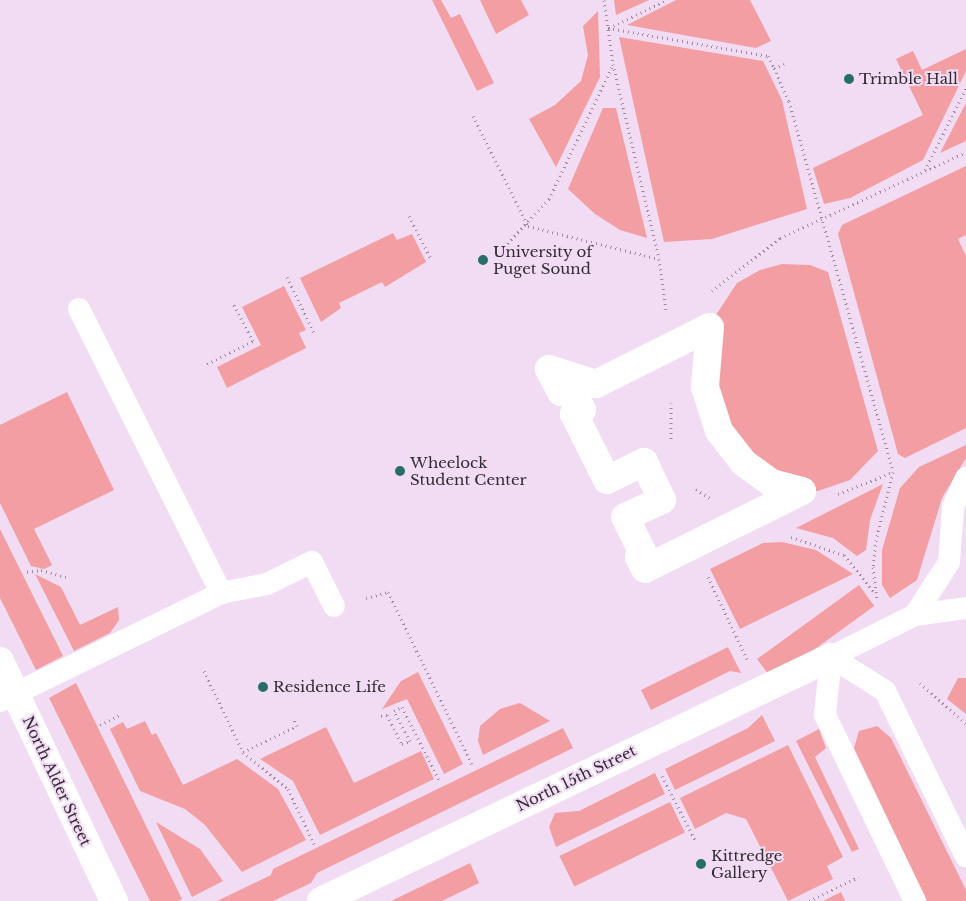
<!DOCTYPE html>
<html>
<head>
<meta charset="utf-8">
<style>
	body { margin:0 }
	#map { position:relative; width:966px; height:901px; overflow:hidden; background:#f1dcf4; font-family:"Libre Baskerville",serif }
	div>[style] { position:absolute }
	.green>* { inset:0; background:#f39ea2; transform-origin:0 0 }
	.path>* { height:3px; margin-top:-1.5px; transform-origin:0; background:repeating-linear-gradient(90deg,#9a8b9c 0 1px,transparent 0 5px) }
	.lane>* { height:22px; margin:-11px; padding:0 11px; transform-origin:11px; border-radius:11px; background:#fff }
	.street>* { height:28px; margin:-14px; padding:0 14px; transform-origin:14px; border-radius:14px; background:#fff }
	.secondary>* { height:28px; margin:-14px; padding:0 14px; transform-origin:14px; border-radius:14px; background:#fff }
	.dots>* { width:14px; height:14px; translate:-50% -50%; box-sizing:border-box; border:2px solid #f1dcf4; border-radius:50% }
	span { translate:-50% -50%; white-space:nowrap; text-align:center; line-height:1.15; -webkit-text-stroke:4px #f1dcf4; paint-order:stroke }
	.poi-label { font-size:15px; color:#332b34 }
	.left { translate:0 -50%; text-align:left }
	.street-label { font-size:15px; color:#332b34 }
</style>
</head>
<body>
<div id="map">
	<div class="green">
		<i style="clip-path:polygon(432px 0,441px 0,451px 18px,460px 14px,494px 83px,477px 91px)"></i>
		<i style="clip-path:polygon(480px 0,521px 0,529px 15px,496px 34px)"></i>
		<i style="clip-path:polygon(614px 0,649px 0,616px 15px)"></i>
		<i style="clip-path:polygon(676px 0,750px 0,771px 41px,756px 48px,627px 25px)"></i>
		<i style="clip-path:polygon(598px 11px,600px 77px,556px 167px,529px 119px,555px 105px,581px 81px,588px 55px,583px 26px)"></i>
		<i style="clip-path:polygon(619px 37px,763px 61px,782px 100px,807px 209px,712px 239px,664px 242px)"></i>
		<i style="clip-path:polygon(966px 49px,966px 71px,923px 160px,850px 198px,824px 204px,813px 168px,923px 115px,896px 59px,913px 51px,922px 70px)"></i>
		<i style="clip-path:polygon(966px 103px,966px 141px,940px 153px)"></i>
		<i style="clip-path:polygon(603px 108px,616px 108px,647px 238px,620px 230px,595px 214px,568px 189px)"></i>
		<i style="clip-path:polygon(966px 166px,966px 235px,958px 239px,966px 256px,966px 428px,905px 458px,898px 454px,838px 234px,842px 225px)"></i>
		<i style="clip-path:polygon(393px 233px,397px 240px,412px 234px,426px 262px,385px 287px,382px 282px,339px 303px,341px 308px,321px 322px,300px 278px)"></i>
		<i style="clip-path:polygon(782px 264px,810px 265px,828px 272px,878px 451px,850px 480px,818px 491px,802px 491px,719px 431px,712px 321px,737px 283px,760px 270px)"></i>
		<i style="clip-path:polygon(284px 286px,306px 330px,299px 333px,306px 348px,227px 388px,217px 367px,261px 345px,242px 307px)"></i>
		<i style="clip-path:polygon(67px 392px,114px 490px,34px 529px,52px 565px,44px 569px,31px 566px,0 503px,0 425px)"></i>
		<i style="clip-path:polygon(966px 445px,966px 458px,942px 498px,917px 580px,890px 598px,882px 585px,882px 550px,900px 488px,919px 467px)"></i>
		<i style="clip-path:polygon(883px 484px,870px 520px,866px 550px,857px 556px,833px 538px,796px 528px)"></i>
		<i style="clip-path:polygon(0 529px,63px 656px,36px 670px,0 598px)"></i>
		<i style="clip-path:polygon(782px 542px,816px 550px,853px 574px,740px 629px,710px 569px,763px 543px)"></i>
		<i style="clip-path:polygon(35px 574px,61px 587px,80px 625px,118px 607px,119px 620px,110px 633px,74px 651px)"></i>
		<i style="left:859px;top:585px;width:26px;height:126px;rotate:54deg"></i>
		<i style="clip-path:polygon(728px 647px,741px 673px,730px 671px,651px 710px,641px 690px)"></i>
		<i style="clip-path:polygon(418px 672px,463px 764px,444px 774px,407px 699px,382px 709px,401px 681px)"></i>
		<i style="clip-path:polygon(958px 678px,966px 678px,966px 714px,947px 699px)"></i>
		<i style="clip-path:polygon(76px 683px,182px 899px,179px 901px,150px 901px,49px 698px)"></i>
		<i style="clip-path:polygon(520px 703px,550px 721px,483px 755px,478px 741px,480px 726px,500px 709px)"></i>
		<i style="clip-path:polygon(762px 715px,775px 741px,675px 790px,665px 769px,748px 728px)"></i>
		<i style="clip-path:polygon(145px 721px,152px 735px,156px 733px,183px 785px,237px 759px,278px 789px,306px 840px,242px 872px,205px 825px,185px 809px,140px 791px,110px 729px,123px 722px,127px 729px)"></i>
		<i style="clip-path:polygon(877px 726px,891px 738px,966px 890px,966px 901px,927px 901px,854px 748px,859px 731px)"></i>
		<i style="clip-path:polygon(326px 727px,354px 783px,421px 751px,434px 779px,320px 835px,293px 781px,260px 759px)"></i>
		<i style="clip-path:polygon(563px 728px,573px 748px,317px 873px,311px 883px,273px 901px,217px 901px,271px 875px,273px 869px)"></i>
		<i style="clip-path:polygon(819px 729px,826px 748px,815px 757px,859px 849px,852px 852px,796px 741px)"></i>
		<i style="clip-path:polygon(788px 745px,843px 857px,827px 866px,833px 879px,788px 901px,746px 819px,726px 813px,695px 829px,680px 798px)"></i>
		<i style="clip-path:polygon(655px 773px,665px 794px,556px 847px,549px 827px,555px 813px,579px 811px)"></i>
		<i style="left:670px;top:802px;width:34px;height:123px;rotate:64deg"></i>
		<i style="clip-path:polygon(156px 822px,200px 849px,223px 881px,192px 897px)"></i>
		<i style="clip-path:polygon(470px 863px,479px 883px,442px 901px,391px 901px)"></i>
		<i style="clip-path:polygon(841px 892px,845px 901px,823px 901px)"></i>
	</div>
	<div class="path">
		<i style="left:604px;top:0;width:65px;rotate:82deg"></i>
		<i style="left:613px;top:64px;width:200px;rotate:76.7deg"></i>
		<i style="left:659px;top:259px;width:51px;rotate:82.2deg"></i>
		<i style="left:608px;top:28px;width:162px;rotate:9.9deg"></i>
		<i style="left:768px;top:56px;width:13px;rotate:63deg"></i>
		<i style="left:774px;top:68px;width:36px;rotate:66deg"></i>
		<i style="left:789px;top:101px;width:385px;rotate:74.3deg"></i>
		<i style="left:893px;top:472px;width:70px;rotate:104deg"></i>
		<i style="left:876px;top:540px;width:27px;rotate:96deg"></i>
		<i style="left:873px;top:567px;width:31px;rotate:83deg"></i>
		<i style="left:609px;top:28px;width:64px;rotate:-25.8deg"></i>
		<i style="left:774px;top:68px;width:11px;rotate:-22deg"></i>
		<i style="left:473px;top:116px;width:123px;rotate:63.4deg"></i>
		<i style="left:528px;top:226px;width:135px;rotate:14.1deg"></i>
		<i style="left:925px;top:170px;width:92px;rotate:-63.4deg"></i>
		<i style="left:409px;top:216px;width:48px;rotate:62.9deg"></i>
		<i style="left:504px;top:247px;width:66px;rotate:-46.8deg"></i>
		<i style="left:549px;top:199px;width:148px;rotate:-64.5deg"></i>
		<i style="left:287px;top:277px;width:64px;rotate:64.2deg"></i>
		<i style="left:712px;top:291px;width:86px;rotate:-37.9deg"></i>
		<i style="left:780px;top:238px;width:205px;rotate:-24.8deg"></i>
		<i style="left:207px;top:364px;width:51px;rotate:-26.6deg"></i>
		<i style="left:253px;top:341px;width:43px;rotate:-117.8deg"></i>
		<i style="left:671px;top:403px;width:36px;rotate:90deg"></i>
		<i style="left:696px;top:489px;width:17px;rotate:33deg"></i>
		<i style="left:838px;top:494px;width:59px;rotate:-21.8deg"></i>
		<i style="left:791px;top:537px;width:56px;rotate:18.8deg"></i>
		<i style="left:844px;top:555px;width:48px;rotate:51deg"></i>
		<i style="left:27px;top:572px;width:14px;rotate:-8deg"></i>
		<i style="left:41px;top:570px;width:26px;rotate:16deg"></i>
		<i style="left:708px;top:577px;width:91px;rotate:64.6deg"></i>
		<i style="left:366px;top:598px;width:23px;rotate:-15deg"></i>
		<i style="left:388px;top:592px;width:194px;rotate:64deg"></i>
		<i style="left:204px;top:671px;width:90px;rotate:64.3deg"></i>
		<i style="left:243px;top:752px;width:58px;rotate:39.4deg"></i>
		<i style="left:288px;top:789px;width:61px;rotate:64.7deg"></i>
		<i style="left:920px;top:683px;width:62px;rotate:41.7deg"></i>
		<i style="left:381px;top:716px;width:6px;rotate:-9deg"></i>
		<i style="left:387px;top:715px;width:33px;rotate:63deg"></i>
		<i style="left:402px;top:744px;width:9px;rotate:-21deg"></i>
		<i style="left:410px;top:741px;width:34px;rotate:-118deg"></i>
		<i style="left:394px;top:711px;width:9px;rotate:-27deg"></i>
		<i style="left:402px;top:707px;width:84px;rotate:63.1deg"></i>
		<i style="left:100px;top:725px;width:22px;rotate:-27deg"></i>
		<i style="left:243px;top:752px;width:60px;rotate:-25.7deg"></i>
		<i style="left:297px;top:726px;width:8px;rotate:-113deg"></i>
		<i style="left:662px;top:776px;width:74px;rotate:62.7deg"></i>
		<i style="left:809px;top:901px;width:55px;rotate:-26.1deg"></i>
	</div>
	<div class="lane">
		<i style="left:79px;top:309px;width:318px;rotate:63.4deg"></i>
		<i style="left:915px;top:615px;width:63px;rotate:-57.3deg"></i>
		<i style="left:949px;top:562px;width:55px;rotate:-85.8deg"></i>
		<i style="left:953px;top:507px;width:32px;rotate:-66deg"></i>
		<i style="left:831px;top:657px;width:58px;rotate:95.9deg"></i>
		<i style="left:825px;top:715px;width:207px;rotate:64.2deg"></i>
		<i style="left:831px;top:657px;width:64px;rotate:32.2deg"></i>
		<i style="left:885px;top:691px;width:184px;rotate:63.9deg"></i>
		<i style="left:831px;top:657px;width:94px;rotate:-26.6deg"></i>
		<i style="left:915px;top:615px;width:51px;rotate:-7.8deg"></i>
		<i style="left:0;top:701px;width:246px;rotate:-26deg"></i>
		<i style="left:221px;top:593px;width:47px;rotate:-11.1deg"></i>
		<i style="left:267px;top:584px;width:50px;rotate:-26.1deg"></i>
		<i style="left:312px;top:562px;width:49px;rotate:63.4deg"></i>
	</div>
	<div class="street">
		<i style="left:710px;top:327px;width:60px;rotate:94.8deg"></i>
		<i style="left:705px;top:387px;width:46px;rotate:72.3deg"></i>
		<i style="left:719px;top:431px;width:41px;rotate:52deg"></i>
		<i style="left:744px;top:463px;width:34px;rotate:36deg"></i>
		<i style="left:772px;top:483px;width:31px;rotate:15deg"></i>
		<i style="left:802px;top:491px;width:175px;rotate:153.6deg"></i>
		<i style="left:645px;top:569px;width:13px;rotate:-117deg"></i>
		<i style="left:639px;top:557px;width:5px;rotate:-22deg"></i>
		<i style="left:644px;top:555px;width:42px;rotate:-116.6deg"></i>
		<i style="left:625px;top:517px;width:41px;rotate:-24.7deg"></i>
		<i style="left:662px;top:500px;width:42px;rotate:-115.3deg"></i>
		<i style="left:644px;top:462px;width:41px;rotate:154.1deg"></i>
		<i style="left:607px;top:480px;width:74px;rotate:-116.6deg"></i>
		<i style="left:574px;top:414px;width:9px;rotate:-27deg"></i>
		<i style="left:582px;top:410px;width:13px;rotate:-117deg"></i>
		<i style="left:576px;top:398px;width:13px;rotate:-119deg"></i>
		<i style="left:570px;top:387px;width:10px;rotate:151deg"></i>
		<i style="left:561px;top:392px;width:26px;rotate:-118deg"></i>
		<i style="left:549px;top:369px;width:49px;rotate:17.7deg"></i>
		<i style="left:596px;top:384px;width:127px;rotate:-26.6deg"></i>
		<i style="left:321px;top:901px;width:565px;rotate:-25.57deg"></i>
	</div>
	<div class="secondary">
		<i style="left:0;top:661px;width:266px;rotate:64.6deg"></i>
	</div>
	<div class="dots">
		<i style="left:849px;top:79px;background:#266f69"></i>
		<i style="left:483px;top:260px;background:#266f69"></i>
		<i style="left:400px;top:471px;background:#266f69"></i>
		<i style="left:263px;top:687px;background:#266f69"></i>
		<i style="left:701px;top:864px;background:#266f69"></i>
	</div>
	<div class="poi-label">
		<span class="left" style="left:859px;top:79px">Trimble Hall</span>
		<span class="left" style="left:493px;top:260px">University of<br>Puget Sound</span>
		<span class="left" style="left:410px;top:471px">Wheelock<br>Student Center</span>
		<span class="left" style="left:273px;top:687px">Residence Life</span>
		<span class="left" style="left:711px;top:864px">Kittredge<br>Gallery</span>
	</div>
	<div class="street-label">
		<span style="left:576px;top:778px;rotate:-26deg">North 15th Street</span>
		<span style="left:57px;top:781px;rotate:65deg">North Alder Street</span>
	</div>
</div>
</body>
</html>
